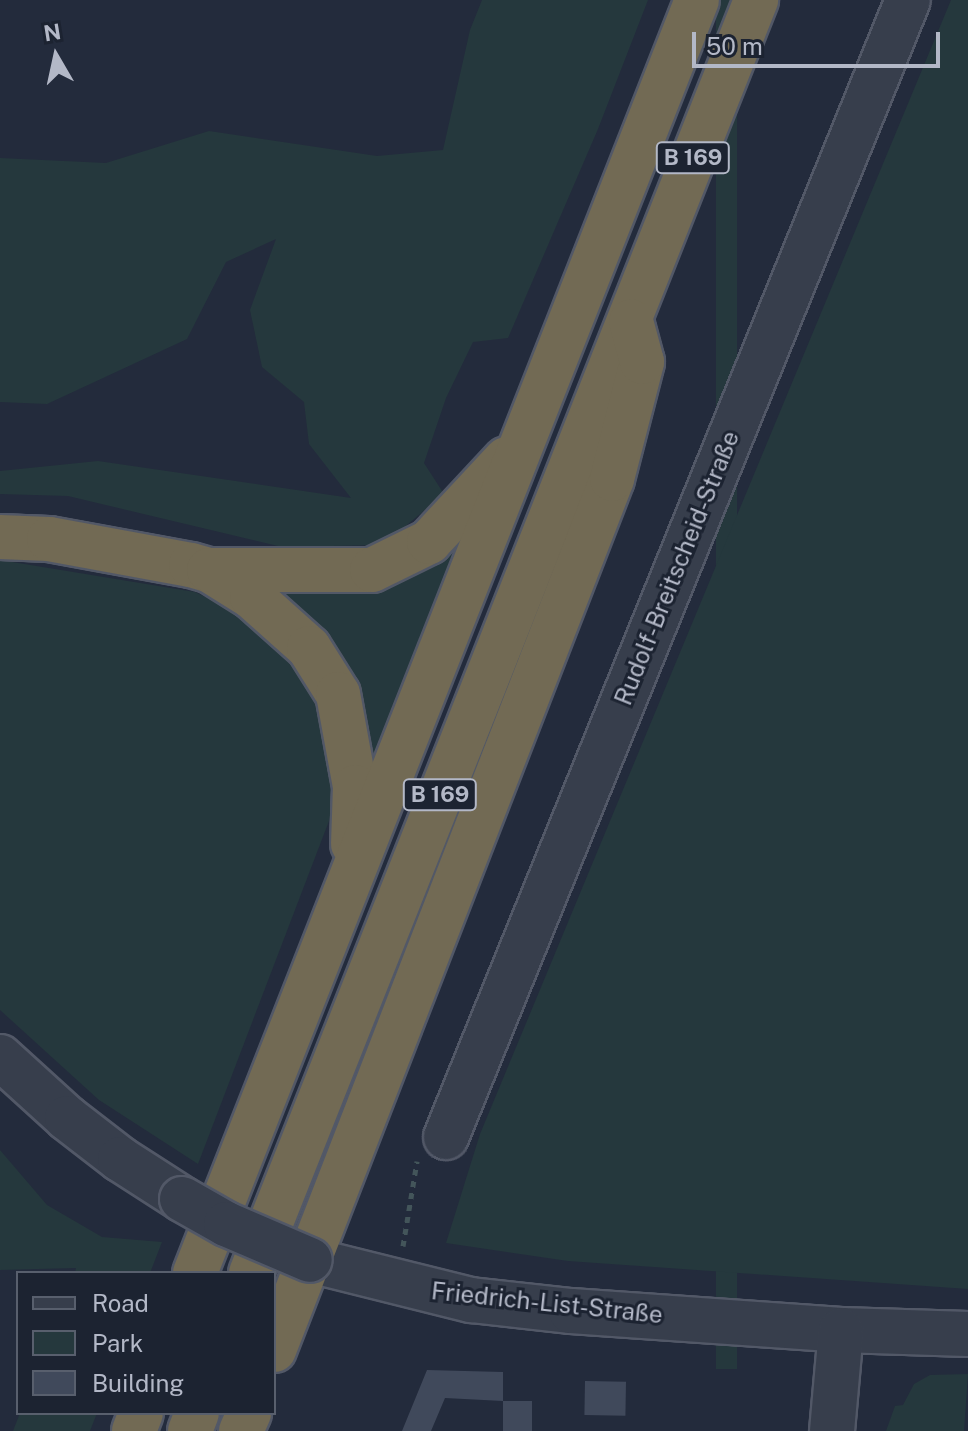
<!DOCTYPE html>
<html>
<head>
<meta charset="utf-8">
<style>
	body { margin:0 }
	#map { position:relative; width:968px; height:1431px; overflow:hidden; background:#232b3c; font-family:"Public Sans",sans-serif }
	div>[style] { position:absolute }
	.green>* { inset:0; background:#25383d; transform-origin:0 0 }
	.building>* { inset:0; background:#40495b; transform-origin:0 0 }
	.path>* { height:5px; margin-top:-2.5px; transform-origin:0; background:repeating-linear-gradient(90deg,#43555a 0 6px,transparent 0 12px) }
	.roads { filter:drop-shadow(2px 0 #525867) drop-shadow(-2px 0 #525867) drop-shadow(0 2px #525867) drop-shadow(0 -2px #525867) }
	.minor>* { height:44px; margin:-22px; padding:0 22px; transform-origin:22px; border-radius:22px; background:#373e4c }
	.highway>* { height:44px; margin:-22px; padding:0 22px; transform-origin:22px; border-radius:22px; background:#726a54 }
	.bridges { filter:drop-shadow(2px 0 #525867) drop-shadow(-2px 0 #525867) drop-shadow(0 2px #525867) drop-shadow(0 -2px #525867) }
	.minor-bridge>* { height:44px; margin:-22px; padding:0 22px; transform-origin:22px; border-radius:22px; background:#373e4c }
	span { translate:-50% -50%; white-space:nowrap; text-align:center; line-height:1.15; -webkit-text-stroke:6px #1c2331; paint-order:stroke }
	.shield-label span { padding:2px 6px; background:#1c2331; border:2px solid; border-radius:6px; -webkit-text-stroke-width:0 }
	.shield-label { font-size:22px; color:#b3b8c7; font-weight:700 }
	.street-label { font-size:24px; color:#b3b8c7 }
	.legend { position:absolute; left:16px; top:1271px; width:260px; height:144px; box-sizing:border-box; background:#1c2331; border:2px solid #585f6d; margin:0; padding:10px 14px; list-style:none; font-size:24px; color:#b3b8c7 }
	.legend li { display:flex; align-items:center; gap:16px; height:40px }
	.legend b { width:40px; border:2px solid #585f6d }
	.north { position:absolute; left:16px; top:16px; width:80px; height:80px; -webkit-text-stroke:6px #1c2331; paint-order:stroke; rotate:351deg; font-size:22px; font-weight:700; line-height:32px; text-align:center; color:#b3b8c7 }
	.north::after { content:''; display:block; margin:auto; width:28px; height:36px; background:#b3b8c7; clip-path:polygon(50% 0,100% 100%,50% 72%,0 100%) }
	.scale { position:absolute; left:692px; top:32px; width:248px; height:36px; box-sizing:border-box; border:4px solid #b3b8c7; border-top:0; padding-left:10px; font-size:24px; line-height:28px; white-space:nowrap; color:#b3b8c7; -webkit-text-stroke:6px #1c2331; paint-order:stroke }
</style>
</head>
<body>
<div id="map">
	<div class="green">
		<i style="clip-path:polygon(482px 0,648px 0,598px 129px,508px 338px,473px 342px,446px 398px,424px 463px,444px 494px,383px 545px,282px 547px,68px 496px,0 494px,0 471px,98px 461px,351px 498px,309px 444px,304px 402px,262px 367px,250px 310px,276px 239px,226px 262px,187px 339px,47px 404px,0 402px,0 158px,106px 163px,209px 131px,377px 156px,443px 150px,470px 30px)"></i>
		<i style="left:716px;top:0;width:21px;height:1369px"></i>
		<i style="clip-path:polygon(951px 0,968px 0,968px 1289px,568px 1261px,446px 1243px,480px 1134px)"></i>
		<i style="clip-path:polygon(471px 523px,376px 766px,367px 763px,269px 589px,315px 592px,351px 589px)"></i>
		<i style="clip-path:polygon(0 560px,195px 592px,252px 619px,324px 696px,337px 800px,198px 1164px,99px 1100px,0 1010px)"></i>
		<i style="clip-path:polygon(0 1150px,47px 1205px,102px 1237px,162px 1242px,150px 1273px,75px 1273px,76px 1268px,0 1270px)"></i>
		<i style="clip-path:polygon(968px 1374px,964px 1431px,886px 1431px,895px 1406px,903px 1405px,914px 1384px,930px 1375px)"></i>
		<i style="clip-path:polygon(20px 1413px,97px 1413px,90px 1431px,13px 1431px)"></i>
	</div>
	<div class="building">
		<i style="clip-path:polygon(427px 1370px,503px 1372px,503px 1401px,445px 1398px,431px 1431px,402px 1431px)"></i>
		<i style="left:585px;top:1381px;width:41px;height:34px;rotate:1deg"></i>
		<i style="left:503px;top:1401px;width:29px;height:30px"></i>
	</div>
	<div class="path">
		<i style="left:403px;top:1246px;width:86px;rotate:-80.6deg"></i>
	</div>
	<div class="roads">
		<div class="minor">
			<i style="left:0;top:1057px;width:91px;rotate:42.3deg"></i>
			<i style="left:67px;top:1118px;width:67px;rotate:37.7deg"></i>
			<i style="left:120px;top:1159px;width:74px;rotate:32.8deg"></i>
			<i style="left:446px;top:1137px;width:1227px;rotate:-67.89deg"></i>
			<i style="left:310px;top:1260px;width:166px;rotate:14deg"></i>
			<i style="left:471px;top:1300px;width:101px;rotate:6.3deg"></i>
			<i style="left:571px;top:1311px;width:271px;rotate:4deg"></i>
			<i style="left:841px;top:1330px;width:127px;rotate:1.8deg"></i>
			<i style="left:832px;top:1431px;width:101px;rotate:-84.9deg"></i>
		</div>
		<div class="highway">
			<i style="left:0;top:537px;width:49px;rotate:2.3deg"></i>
			<i style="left:49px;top:539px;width:144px;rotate:10.4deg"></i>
			<i style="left:191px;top:565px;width:19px;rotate:16deg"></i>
			<i style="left:209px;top:570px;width:51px;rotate:32.1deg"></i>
			<i style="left:252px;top:597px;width:76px;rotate:41.8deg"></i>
			<i style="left:309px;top:648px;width:54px;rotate:57.8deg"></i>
			<i style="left:338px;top:694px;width:95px;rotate:79.6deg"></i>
			<i style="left:355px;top:787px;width:57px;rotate:92deg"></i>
			<i style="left:209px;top:570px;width:163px"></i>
			<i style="left:372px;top:570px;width:64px;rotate:-26.2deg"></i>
			<i style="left:429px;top:542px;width:113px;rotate:-47.1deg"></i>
			<i style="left:195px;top:1273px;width:1368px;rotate:-68.48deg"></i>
			<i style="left:251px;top:1273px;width:1370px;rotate:-68.36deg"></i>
			<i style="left:274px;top:1350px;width:934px;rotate:-68.79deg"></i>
			<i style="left:612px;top:479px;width:121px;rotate:-75.6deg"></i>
			<i style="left:642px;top:362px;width:42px;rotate:-105deg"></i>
			<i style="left:134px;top:1431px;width:19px;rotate:-69deg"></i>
			<i style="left:190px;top:1431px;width:19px;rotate:-69deg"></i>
			<i style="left:241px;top:1431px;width:20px;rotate:-66deg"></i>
		</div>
	</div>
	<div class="bridges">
		<div class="minor-bridge">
			<i style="left:182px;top:1199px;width:51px;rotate:29.6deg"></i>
			<i style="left:226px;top:1224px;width:91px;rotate:23.2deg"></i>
		</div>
	</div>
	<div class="shield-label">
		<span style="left:693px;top:158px">B 169</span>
		<span style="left:440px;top:795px">B 169</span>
	</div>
	<div class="street-label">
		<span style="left:677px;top:568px;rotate:-68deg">Rudolf-Breitscheid-Straße</span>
		<span style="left:547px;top:1303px;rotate:6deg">Friedrich-List-Straße</span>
	</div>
	<ul class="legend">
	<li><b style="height:10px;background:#373e4c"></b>Road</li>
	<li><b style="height:22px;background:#25383d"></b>Park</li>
	<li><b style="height:22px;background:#40495b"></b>Building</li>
	</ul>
	<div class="north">N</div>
	<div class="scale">50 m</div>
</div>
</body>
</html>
